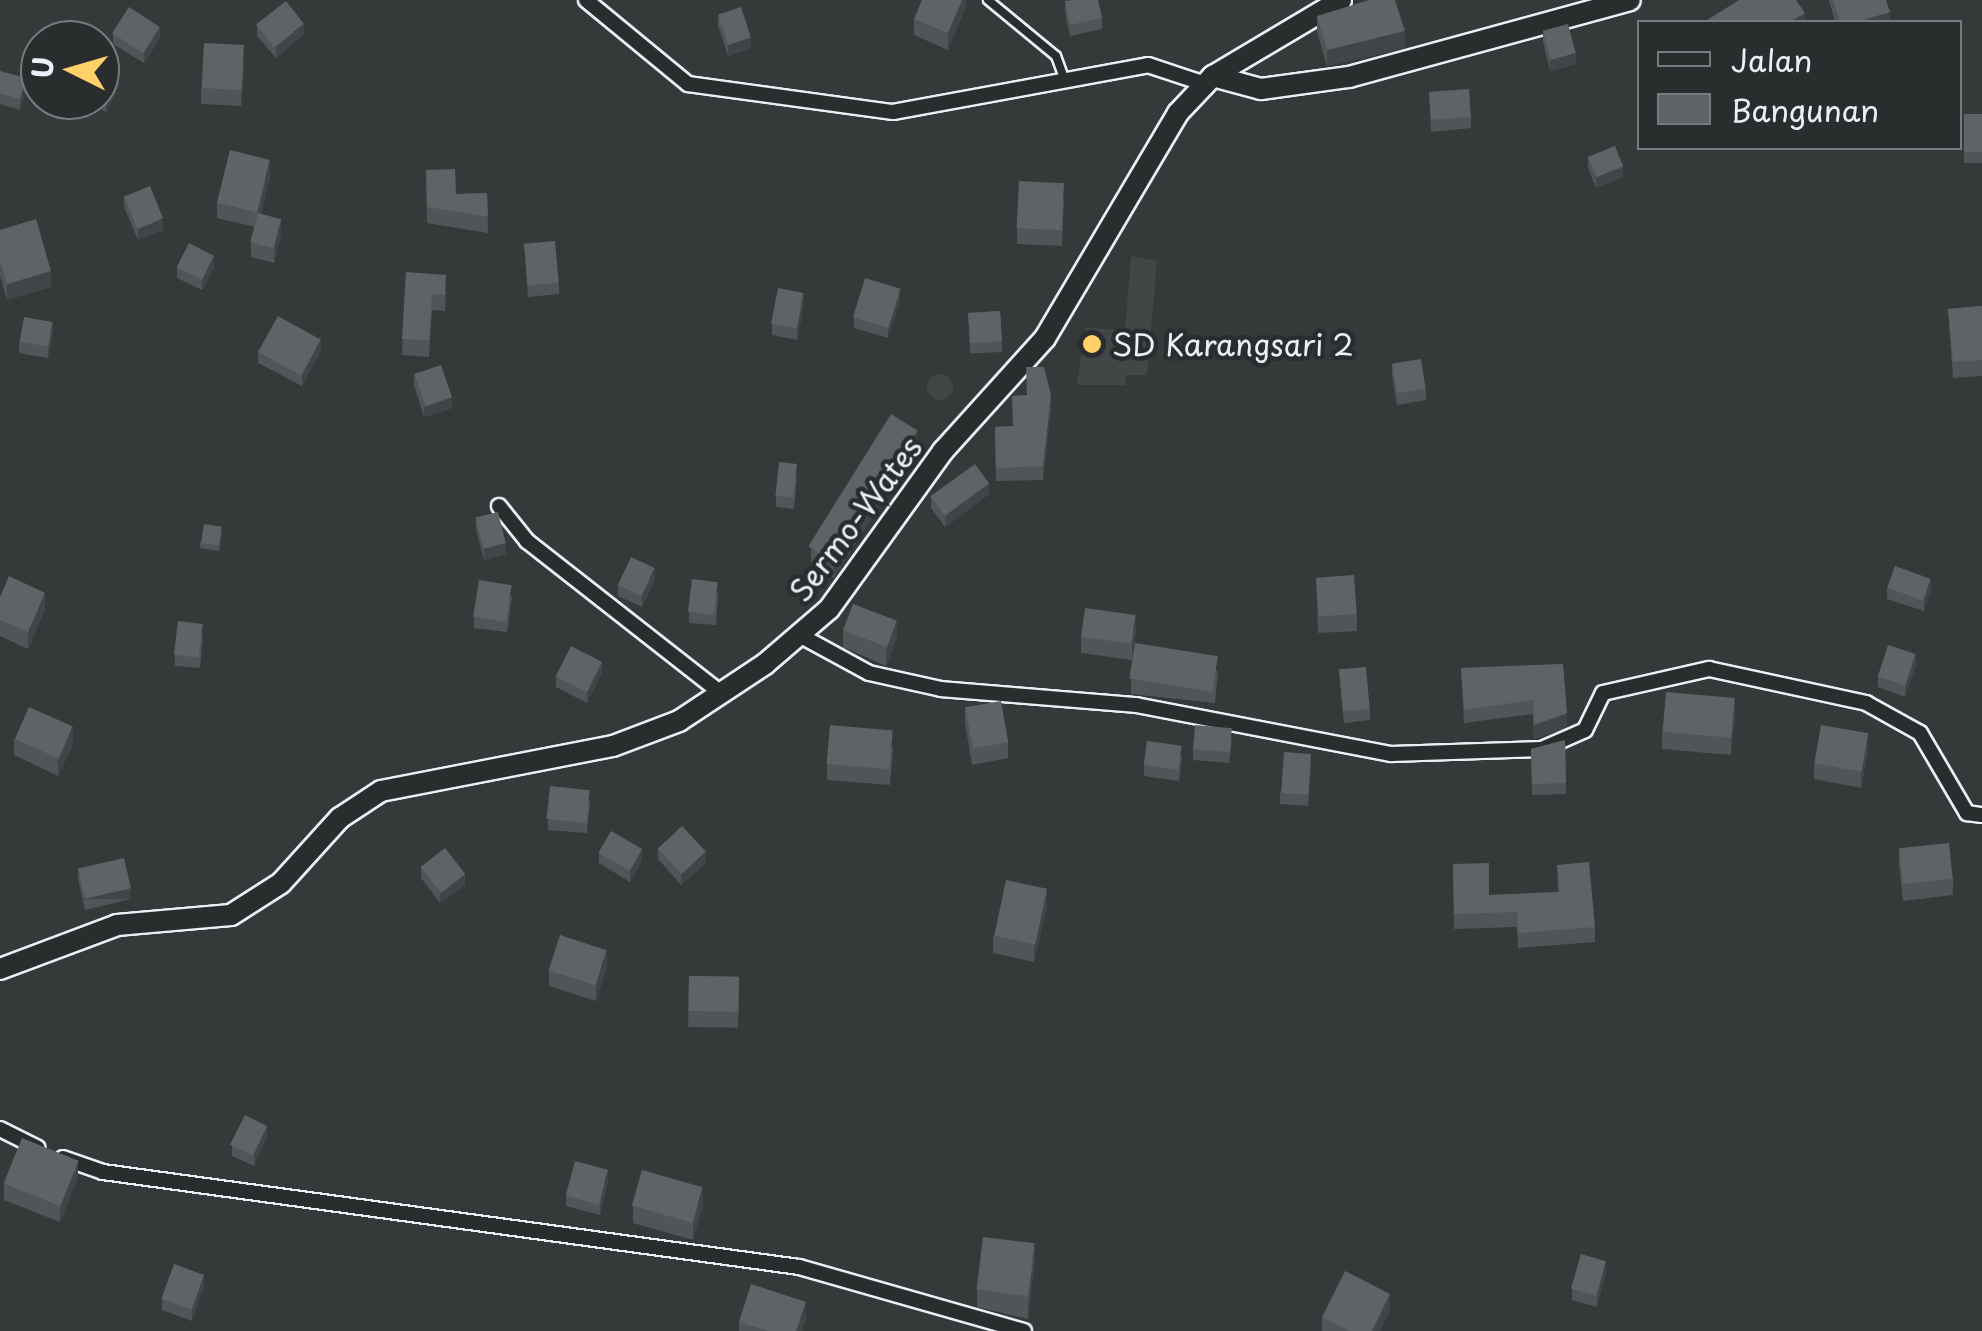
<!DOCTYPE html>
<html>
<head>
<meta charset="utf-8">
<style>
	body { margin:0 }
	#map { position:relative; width:1982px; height:1331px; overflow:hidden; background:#35393a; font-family:"Playpen Sans",sans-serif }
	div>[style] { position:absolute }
	.built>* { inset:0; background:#424647 }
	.round { border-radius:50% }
	.roads { filter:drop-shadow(2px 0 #e8f1f8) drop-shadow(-2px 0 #e8f1f8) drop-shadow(0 2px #e8f1f8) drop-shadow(0 -2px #e8f1f8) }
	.lane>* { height:8px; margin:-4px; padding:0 4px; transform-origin:4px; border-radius:4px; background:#2a2d2e }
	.street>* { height:14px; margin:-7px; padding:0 7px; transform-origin:7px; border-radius:7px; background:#2a2d2e }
	.secondary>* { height:20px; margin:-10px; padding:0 10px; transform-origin:10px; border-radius:10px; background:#2a2d2e }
	.wall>* { inset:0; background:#525557; transform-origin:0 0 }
	.shaded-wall>* { inset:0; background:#424547; transform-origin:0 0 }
	.building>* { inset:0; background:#5f6365; transform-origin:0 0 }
	.dots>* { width:28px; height:28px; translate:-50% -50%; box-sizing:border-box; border:5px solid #2a2d2e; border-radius:50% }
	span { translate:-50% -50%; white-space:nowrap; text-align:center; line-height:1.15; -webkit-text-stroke:9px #2a2d2e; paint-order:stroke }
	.poi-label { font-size:30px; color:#e8f1f8 }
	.left { translate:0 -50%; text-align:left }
	.street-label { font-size:30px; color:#e8f1f8 }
	.legend { position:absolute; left:1637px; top:20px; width:325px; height:130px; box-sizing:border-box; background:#2a2d2e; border:2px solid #767b7f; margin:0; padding:12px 18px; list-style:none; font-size:30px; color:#e8f1f8 }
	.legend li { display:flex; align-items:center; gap:20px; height:50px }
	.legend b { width:50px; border:2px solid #767b7f }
	.north { position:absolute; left:20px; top:20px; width:100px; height:100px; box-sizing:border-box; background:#2a2d2e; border:2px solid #767b7f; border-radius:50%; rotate:275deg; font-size:28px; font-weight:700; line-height:40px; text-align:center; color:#e8f1f8 }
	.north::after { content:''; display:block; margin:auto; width:35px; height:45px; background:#ffd166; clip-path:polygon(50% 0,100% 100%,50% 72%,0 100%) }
</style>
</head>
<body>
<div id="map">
	<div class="built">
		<i style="clip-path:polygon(1131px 256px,1157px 261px,1147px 375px,1126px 375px,1125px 385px,1077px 385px,1085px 328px,1125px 330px)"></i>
		<i class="round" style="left:927px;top:374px;width:26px;height:26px"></i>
	</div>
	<div class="roads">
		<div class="lane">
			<i style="left:988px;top:0;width:88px;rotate:39.5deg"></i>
			<i style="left:1056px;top:56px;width:27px;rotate:70deg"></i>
		</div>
		<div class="street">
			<i style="left:586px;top:0;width:132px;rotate:39.5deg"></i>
			<i style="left:688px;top:84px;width:207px;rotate:7.8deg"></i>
			<i style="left:893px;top:112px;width:259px;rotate:-10.4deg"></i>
			<i style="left:1148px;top:65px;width:60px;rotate:18.4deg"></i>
			<i style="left:499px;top:506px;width:45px;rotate:51.3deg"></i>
			<i style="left:527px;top:541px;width:248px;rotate:38.1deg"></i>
			<i style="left:803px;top:637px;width:75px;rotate:28.6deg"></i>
			<i style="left:869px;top:673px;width:74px;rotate:12.5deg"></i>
			<i style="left:941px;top:689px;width:196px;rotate:4.7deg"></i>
			<i style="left:1136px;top:705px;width:260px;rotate:10.9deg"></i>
			<i style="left:1391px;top:754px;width:151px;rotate:-1.9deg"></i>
			<i style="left:1542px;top:749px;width:47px;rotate:-23.8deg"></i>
			<i style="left:1585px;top:730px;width:41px;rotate:-64.1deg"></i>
			<i style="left:1603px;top:693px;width:109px;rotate:-12.8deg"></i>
			<i style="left:1709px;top:669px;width:161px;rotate:12.2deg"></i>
			<i style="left:1866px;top:703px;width:62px;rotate:29.1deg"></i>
			<i style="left:1920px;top:733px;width:93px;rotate:59.6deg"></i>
			<i style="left:1967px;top:813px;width:15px;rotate:8deg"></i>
			<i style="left:0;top:1129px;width:42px;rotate:26.6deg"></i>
			<i style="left:63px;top:1158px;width:42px;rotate:19.3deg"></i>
			<i style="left:103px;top:1172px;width:702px;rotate:7.77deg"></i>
			<i style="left:799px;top:1267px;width:234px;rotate:15.9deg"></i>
		</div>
		<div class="secondary">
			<i style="left:1213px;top:76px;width:50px;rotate:15.2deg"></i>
			<i style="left:1261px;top:89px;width:89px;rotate:-7.8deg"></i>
			<i style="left:1349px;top:77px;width:291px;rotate:-15.3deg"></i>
			<i style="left:0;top:969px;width:125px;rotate:-20.6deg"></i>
			<i style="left:117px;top:925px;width:114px;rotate:-5deg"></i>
			<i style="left:231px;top:915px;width:59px;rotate:-32.6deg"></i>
			<i style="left:281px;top:883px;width:88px;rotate:-47.8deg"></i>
			<i style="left:340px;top:818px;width:49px;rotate:-33.4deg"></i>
			<i style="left:381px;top:791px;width:236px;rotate:-11deg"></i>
			<i style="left:613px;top:746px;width:71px;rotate:-20.7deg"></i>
			<i style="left:679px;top:721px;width:103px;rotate:-33.5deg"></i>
			<i style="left:765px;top:664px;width:84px;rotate:-40.7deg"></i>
			<i style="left:829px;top:609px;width:195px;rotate:-54.2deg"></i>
			<i style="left:943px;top:451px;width:152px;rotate:-47.9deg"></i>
			<i style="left:1045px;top:338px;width:261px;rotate:-59.4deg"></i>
			<i style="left:1178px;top:113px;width:51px;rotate:-46.6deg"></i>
			<i style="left:1213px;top:76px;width:149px;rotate:-30.7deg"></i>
		</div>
	</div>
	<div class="wall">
		<i style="clip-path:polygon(966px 0,966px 6px,948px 50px,914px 35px,914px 19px)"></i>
		<i style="clip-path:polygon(1829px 0,1886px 0,1890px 22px,1835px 22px)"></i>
		<i style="clip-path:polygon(1065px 1px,1102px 18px,1102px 29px,1070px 36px,1065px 12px)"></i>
		<i style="clip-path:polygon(718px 15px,751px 48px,728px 56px,718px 26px)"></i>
		<i style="clip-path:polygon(1317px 16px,1405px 48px,1327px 66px,1317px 32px)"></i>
		<i style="clip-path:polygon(257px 25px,304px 34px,276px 58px,257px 36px)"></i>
		<i style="clip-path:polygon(1543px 31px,1576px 64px,1550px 71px,1543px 42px)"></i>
		<i style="clip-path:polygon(113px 33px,160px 38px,144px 63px,113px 44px)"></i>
		<i style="clip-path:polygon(244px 62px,241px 106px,201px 104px,201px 88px)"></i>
		<i style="clip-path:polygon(0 71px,26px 89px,20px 110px,0 104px)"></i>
		<i style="clip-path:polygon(100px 77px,119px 86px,106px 112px,92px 105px,92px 100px,100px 100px)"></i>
		<i style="clip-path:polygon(1429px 93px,1471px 117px,1471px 128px,1431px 132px)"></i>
		<i style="left:1964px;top:114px;width:18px;height:49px"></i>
		<i style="clip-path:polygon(1588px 157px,1623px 177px,1596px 188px,1588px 168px)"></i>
		<i style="clip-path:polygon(426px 170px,456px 194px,487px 193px,488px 233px,427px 223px)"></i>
		<i style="clip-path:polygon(270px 177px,261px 214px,281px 234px,274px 263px,251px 257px,251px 242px,255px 227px,217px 218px,217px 202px)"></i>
		<i style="clip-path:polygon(124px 196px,163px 230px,138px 240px,124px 207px)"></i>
		<i style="clip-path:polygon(1064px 199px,1062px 246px,1017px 244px,1017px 228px)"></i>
		<i style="clip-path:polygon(0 230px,51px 287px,7px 300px,0 276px)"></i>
		<i style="clip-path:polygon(524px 243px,559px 283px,559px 294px,528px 297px)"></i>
		<i style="clip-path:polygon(177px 267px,214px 267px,202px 290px,177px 278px)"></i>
		<i style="clip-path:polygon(406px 272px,446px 291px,445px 311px,432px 310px,429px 357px,402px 355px)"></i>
		<i style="clip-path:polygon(900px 300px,888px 338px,854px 328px,854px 317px)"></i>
		<i style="clip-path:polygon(804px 304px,797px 340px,772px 335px,772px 324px)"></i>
		<i style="clip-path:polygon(1982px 306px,1982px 376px,1953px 378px,1948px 309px)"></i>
		<i style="left:1000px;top:311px;width:41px;height:32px;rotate:87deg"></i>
		<i style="clip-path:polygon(53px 333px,48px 358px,19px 353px,19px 342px)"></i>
		<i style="clip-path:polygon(321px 350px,302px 386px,258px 363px,258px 352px)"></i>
		<i style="clip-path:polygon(1392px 364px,1426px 389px,1426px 400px,1397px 405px,1392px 375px)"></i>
		<i style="clip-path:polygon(414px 374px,452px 408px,424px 417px,414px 385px)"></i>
		<i style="clip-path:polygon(1051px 408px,1043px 480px,996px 481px,995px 427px,1013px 426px)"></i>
		<i style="clip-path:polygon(917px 446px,834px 578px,811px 564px,811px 548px)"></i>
		<i style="clip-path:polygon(797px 475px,794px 509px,776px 507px,776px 496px)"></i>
		<i style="clip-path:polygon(989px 494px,945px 527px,931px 508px,931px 497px)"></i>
		<i style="clip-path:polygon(476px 518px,506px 554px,484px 560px,476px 529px)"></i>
		<i style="clip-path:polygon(222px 532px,219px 551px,200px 548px,200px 543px)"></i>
		<i style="clip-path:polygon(1316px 577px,1357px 614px,1357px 631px,1318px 633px)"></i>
		<i style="clip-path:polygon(655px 579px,642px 607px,618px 596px,618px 585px)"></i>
		<i style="clip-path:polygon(1887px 588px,1931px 590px,1924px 611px,1887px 599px)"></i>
		<i style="clip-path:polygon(718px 593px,716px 625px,689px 623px,689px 612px)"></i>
		<i style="clip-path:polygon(512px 596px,507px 632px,474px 628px,474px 617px)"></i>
		<i style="clip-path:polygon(0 597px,45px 609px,28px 649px,0 636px)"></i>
		<i style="clip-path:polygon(843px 630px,897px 637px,886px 666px,843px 647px)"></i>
		<i style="clip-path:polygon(1136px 631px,1132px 660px,1081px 653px,1081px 637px)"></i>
		<i style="clip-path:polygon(203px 634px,200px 668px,175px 666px,175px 655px)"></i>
		<i style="clip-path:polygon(1563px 664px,1567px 727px,1534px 739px,1533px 714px,1464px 723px,1461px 668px)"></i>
		<i style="clip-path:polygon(1916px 665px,1905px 697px,1878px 687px,1878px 676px)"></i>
		<i style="clip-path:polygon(1339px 670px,1370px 709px,1370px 720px,1344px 723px)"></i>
		<i style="clip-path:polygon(1218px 671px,1215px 703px,1131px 694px,1131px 679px)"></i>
		<i style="clip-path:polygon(602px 672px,587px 703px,556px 687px,556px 676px)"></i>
		<i style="clip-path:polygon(965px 707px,1008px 742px,1008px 758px,972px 765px,965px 723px)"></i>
		<i style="clip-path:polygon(1735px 714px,1731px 755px,1662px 749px,1662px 732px)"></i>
		<i style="clip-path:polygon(14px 739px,73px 744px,58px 776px,14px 755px)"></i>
		<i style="clip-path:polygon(1232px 739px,1229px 763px,1193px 760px,1193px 749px)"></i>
		<i style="clip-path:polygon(1565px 740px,1566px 794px,1532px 795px,1531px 749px)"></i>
		<i style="clip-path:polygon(893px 747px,890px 785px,827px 780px,827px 764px)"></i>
		<i style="clip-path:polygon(1868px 750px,1861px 788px,1814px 779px,1814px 763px)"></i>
		<i style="clip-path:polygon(1182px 756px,1179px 781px,1144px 776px,1144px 765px)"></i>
		<i style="clip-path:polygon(1311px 765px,1308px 806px,1280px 804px,1280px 793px)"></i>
		<i style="clip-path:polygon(590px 801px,587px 833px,548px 830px,548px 819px)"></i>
		<i style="clip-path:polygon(658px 848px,706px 863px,681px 885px,658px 859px)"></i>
		<i style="clip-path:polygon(1899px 849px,1953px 879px,1953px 895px,1903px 901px,1899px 865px)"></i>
		<i style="clip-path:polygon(599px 853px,642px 860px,630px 882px,599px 863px)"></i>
		<i style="clip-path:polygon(1453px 864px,1489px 895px,1558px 892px,1557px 865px,1595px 927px,1595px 942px,1518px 948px,1517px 927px,1454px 929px)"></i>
		<i style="clip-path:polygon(421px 867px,465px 885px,440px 903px,421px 878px)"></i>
		<i style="clip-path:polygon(78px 868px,131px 899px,85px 910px,78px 879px)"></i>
		<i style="clip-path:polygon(1047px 906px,1034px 962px,993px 953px,993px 936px)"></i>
		<i style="clip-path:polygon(607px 966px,596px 1001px,549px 986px,549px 970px)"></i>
		<i style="left:689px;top:976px;width:50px;height:51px;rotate:1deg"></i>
		<i style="clip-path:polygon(267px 1136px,254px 1166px,232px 1156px,232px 1145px)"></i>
		<i style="clip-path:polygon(78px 1177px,60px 1222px,4px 1200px,4px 1184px)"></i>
		<i style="clip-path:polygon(608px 1181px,600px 1215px,566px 1206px,566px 1196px)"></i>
		<i style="clip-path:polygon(703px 1204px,693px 1240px,633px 1223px,633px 1206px)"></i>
		<i style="clip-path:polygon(1035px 1259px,1028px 1319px,977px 1307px,977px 1290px)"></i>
		<i style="clip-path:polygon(1606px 1272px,1597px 1307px,1572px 1300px,1572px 1289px)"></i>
		<i style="clip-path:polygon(204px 1286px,192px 1321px,162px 1310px,162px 1299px)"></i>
		<i style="clip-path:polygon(1390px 1310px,1380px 1331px,1322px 1331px,1322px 1317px)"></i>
		<i style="clip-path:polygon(806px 1318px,802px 1331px,739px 1331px,739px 1322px)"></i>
	</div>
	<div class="shaded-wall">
		<i style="clip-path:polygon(962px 0,966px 0,966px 6px,948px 50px,948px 33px)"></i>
		<i style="clip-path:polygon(1890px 12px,1890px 22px,1856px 22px)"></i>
		<i style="clip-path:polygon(1805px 13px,1805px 22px,1790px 22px)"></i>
		<i style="clip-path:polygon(304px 24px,304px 34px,276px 58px,276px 47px)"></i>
		<i style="clip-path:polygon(160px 27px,160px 38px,144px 63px,144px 52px)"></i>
		<i style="clip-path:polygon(1405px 31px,1405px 48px,1327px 66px,1327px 50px)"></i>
		<i style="clip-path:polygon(751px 37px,751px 48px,728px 56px,728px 45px)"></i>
		<i style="clip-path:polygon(1576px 53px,1576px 64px,1550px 71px,1550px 60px)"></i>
		<i style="clip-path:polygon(119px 75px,119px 86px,106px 112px,106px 101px)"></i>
		<i style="clip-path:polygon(26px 78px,26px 89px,20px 110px,20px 99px)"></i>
		<i style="clip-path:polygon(270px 160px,270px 177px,258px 228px,258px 212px)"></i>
		<i style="clip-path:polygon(1623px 166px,1623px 177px,1596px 188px,1596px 177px)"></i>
		<i style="clip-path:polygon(163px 219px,163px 230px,138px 240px,138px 229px)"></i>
		<i style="clip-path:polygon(281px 219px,281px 234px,274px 263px,274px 248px)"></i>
		<i style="clip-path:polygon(214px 256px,214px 267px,202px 290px,202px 280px)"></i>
		<i style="clip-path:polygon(51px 271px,51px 287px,7px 300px,7px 284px)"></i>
		<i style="clip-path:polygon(900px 289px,900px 300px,888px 338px,888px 328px)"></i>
		<i style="clip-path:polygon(804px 293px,804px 304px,797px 340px,797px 329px)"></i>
		<i style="clip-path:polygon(53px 322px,53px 333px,48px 358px,48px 347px)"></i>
		<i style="clip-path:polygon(321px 340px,321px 350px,302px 386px,302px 375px)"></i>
		<i style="clip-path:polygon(1051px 395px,1051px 408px,1043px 480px,1043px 466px)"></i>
		<i style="clip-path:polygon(452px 397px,452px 408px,424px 417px,424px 406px)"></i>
		<i style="clip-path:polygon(917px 430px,917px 446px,834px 578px,834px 562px)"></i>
		<i style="clip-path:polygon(989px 483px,989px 494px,945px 527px,945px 516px)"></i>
		<i style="clip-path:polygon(506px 543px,506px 554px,484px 560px,484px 549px)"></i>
		<i style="clip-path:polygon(655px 568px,655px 579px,642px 607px,642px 596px)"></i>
		<i style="clip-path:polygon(1931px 579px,1931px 590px,1924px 611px,1924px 600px)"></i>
		<i style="clip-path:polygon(45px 593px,45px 609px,28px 649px,28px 632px)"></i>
		<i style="clip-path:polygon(1136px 615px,1136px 631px,1132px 660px,1132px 643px)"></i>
		<i style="clip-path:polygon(897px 621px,897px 637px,886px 666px,886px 650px)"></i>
		<i style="clip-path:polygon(1916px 654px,1916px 665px,1905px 697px,1905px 686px)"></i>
		<i style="clip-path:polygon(602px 662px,602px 672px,587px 703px,587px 692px)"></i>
		<i style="clip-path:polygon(1735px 698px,1735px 714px,1731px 755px,1731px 739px)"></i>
		<i style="clip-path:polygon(1567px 713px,1567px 727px,1534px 739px,1534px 725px)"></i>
		<i style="clip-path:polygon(73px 727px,73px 744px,58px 776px,58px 759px)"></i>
		<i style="clip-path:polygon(1868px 733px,1868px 750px,1861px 788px,1861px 771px)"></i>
		<i style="clip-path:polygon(642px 849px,642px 860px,630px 882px,630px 871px)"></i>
		<i style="clip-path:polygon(706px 852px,706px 863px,681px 885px,681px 874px)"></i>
		<i style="clip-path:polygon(465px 874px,465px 885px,440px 903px,440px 892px)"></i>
		<i style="left:131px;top:888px;width:11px;height:47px;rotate:90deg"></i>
		<i style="clip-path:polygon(1047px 889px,1047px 906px,1034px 962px,1034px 946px)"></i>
		<i style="clip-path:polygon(607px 950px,607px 966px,596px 1001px,596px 985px)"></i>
		<i style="clip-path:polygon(267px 1126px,267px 1136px,254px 1166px,254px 1155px)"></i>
		<i style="clip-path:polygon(78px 1161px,78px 1177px,60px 1222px,60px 1206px)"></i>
		<i style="clip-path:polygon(608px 1170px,608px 1181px,600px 1215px,600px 1204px)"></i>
		<i style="clip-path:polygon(703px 1187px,703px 1204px,693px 1240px,693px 1224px)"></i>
		<i style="clip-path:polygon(1035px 1243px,1035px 1259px,1028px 1319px,1028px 1303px)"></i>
		<i style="clip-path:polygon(1606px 1261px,1606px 1272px,1597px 1307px,1597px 1296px)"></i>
		<i style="clip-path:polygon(204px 1275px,204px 1286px,192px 1321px,192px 1310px)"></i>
		<i style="clip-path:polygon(1390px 1294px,1390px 1310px,1380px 1331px,1372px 1331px)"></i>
		<i style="clip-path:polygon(806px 1302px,806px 1318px,802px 1331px,796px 1331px)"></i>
	</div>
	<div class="building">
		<i style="clip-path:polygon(922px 0,962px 0,948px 33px,914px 19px)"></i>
		<i style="clip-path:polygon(1072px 0,1098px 0,1102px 18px,1070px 25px,1065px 1px)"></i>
		<i style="clip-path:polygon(1369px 0,1395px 0,1405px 31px,1327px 50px,1317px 16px)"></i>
		<i style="clip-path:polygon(1739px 0,1796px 0,1805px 13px,1790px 22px,1704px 22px)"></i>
		<i style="clip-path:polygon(1833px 0,1886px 0,1890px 12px,1856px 22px,1840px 22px)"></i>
		<i style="left:286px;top:1px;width:29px;height:38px;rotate:52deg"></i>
		<i style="left:129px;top:7px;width:37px;height:31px;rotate:33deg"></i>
		<i style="left:741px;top:7px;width:32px;height:24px;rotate:72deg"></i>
		<i style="left:1568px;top:24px;width:30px;height:26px;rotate:75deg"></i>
		<i style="left:204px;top:43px;width:40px;height:45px;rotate:3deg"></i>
		<i style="clip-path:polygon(105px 67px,119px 75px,106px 101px,100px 98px,100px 77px)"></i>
		<i style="clip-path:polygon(0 71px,26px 78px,20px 99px,0 93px)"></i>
		<i style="left:1469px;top:89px;width:28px;height:40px;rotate:86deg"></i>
		<i style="left:1964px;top:114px;width:18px;height:38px"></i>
		<i style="left:1615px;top:146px;width:22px;height:29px;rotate:68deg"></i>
		<i style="left:230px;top:150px;width:41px;height:54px;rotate:14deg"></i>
		<i style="clip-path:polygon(455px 169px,456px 194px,487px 193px,488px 217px,427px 207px,426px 170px)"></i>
		<i style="left:1019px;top:181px;width:45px;height:47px;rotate:3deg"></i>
		<i style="left:150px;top:186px;width:35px;height:28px;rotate:68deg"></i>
		<i style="left:258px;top:213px;width:24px;height:30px;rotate:15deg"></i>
		<i style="clip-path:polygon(36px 219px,51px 271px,7px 284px,0 260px,0 230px)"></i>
		<i style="left:555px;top:241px;width:42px;height:31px;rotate:85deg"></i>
		<i style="left:189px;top:243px;width:28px;height:27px;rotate:27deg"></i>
		<i style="clip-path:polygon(406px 272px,446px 275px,445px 295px,432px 294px,429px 340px,402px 339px)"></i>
		<i style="left:865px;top:278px;width:37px;height:41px;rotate:17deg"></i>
		<i style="left:778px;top:288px;width:26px;height:36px;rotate:11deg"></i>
		<i style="clip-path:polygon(1982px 306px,1982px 360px,1953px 362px,1948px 309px)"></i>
		<i style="left:1000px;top:311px;width:30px;height:32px;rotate:86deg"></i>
		<i style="left:278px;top:316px;width:49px;height:41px;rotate:29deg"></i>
		<i style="left:24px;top:317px;width:29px;height:25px;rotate:10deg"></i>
		<i style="left:1421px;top:359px;width:30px;height:29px;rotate:81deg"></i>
		<i style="left:441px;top:365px;width:34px;height:28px;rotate:71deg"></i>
		<i style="clip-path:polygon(1026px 367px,1044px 367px,1051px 395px,1043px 466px,996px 468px,995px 427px,1013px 426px,1012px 396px,1027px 395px)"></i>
		<i style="left:891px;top:414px;width:31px;height:156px;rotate:32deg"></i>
		<i style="left:779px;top:462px;width:18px;height:34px;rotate:6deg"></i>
		<i style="left:975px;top:464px;width:24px;height:55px;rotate:54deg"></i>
		<i style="left:498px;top:512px;width:32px;height:23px;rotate:76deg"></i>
		<i style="left:204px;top:524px;width:18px;height:19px;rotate:9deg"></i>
		<i style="left:631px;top:557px;width:26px;height:31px;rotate:25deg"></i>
		<i style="left:1895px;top:566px;width:38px;height:23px;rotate:20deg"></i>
		<i style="left:1354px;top:575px;width:39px;height:38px;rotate:86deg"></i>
		<i style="clip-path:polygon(9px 576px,45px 593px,28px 632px,0 620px,0 597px)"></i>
		<i style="left:692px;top:579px;width:26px;height:33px;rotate:7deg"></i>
		<i style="left:479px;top:580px;width:33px;height:37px;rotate:9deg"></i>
		<i style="left:853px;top:604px;width:47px;height:28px;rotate:21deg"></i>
		<i style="left:1085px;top:608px;width:51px;height:29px;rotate:8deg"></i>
		<i style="left:178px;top:621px;width:25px;height:34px;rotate:7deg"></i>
		<i style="left:1135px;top:643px;width:84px;height:36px;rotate:9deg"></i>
		<i style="left:1888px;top:645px;width:29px;height:33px;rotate:18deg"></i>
		<i style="left:571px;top:646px;width:35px;height:34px;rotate:27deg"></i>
		<i style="clip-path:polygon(1563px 664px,1567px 713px,1534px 725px,1533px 700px,1464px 710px,1461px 668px)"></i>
		<i style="left:1366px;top:667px;width:42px;height:27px;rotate:85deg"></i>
		<i style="left:1666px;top:692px;width:69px;height:40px;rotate:5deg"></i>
		<i style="left:1001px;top:701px;width:42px;height:36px;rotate:80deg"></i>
		<i style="left:29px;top:707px;width:48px;height:35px;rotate:24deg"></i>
		<i style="left:830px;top:725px;width:63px;height:39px;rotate:5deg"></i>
		<i style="left:1195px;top:725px;width:37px;height:24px;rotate:5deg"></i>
		<i style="left:1821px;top:725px;width:48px;height:39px;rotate:10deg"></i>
		<i style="clip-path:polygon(1565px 740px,1566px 783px,1532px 784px,1531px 749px)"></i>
		<i style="left:1147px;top:741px;width:35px;height:24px;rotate:8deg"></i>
		<i style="left:1284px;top:752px;width:27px;height:41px;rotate:4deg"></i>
		<i style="left:550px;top:786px;width:40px;height:33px;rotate:6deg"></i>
		<i style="left:682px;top:826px;width:35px;height:33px;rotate:47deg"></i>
		<i style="left:611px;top:831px;width:36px;height:25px;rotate:30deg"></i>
		<i style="left:1949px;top:843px;width:36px;height:50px;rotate:84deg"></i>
		<i style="left:445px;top:848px;width:33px;height:31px;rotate:52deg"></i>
		<i style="left:124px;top:858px;width:31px;height:47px;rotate:77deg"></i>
		<i style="clip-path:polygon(1589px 862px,1595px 927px,1518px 933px,1517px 912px,1454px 914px,1453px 864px,1489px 863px,1489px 895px,1560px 892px,1557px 865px)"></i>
		<i style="left:1006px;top:880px;width:42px;height:57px;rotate:12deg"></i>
		<i style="left:560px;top:935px;width:49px;height:37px;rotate:18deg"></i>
		<i style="left:689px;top:976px;width:50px;height:35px;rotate:1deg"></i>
		<i style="left:245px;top:1115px;width:25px;height:33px;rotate:27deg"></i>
		<i style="left:22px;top:1138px;width:61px;height:49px;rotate:22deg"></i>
		<i style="left:575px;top:1161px;width:34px;height:36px;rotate:15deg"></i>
		<i style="left:642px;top:1170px;width:63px;height:37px;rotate:16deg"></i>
		<i style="left:983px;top:1237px;width:52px;height:53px;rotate:7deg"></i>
		<i style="left:1581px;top:1254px;width:26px;height:36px;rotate:16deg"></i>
		<i style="left:174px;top:1264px;width:32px;height:37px;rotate:20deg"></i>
		<i style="clip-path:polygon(1345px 1271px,1390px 1294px,1372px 1331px,1350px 1331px,1322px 1317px)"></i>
		<i style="clip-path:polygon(751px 1284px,806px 1302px,796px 1331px,768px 1331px,739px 1322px)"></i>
	</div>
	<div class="dots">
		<i style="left:1092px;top:344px;background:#ffd166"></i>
	</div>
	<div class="poi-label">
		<span class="left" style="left:1112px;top:344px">SD Karangsari 2</span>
	</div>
	<div class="street-label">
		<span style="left:855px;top:519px;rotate:-53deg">Sermo-Wates</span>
	</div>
	<ul class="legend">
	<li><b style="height:12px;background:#2a2d2e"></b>Jalan</li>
	<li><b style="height:28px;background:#5f6365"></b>Bangunan</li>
	</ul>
	<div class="north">U</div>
</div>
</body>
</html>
